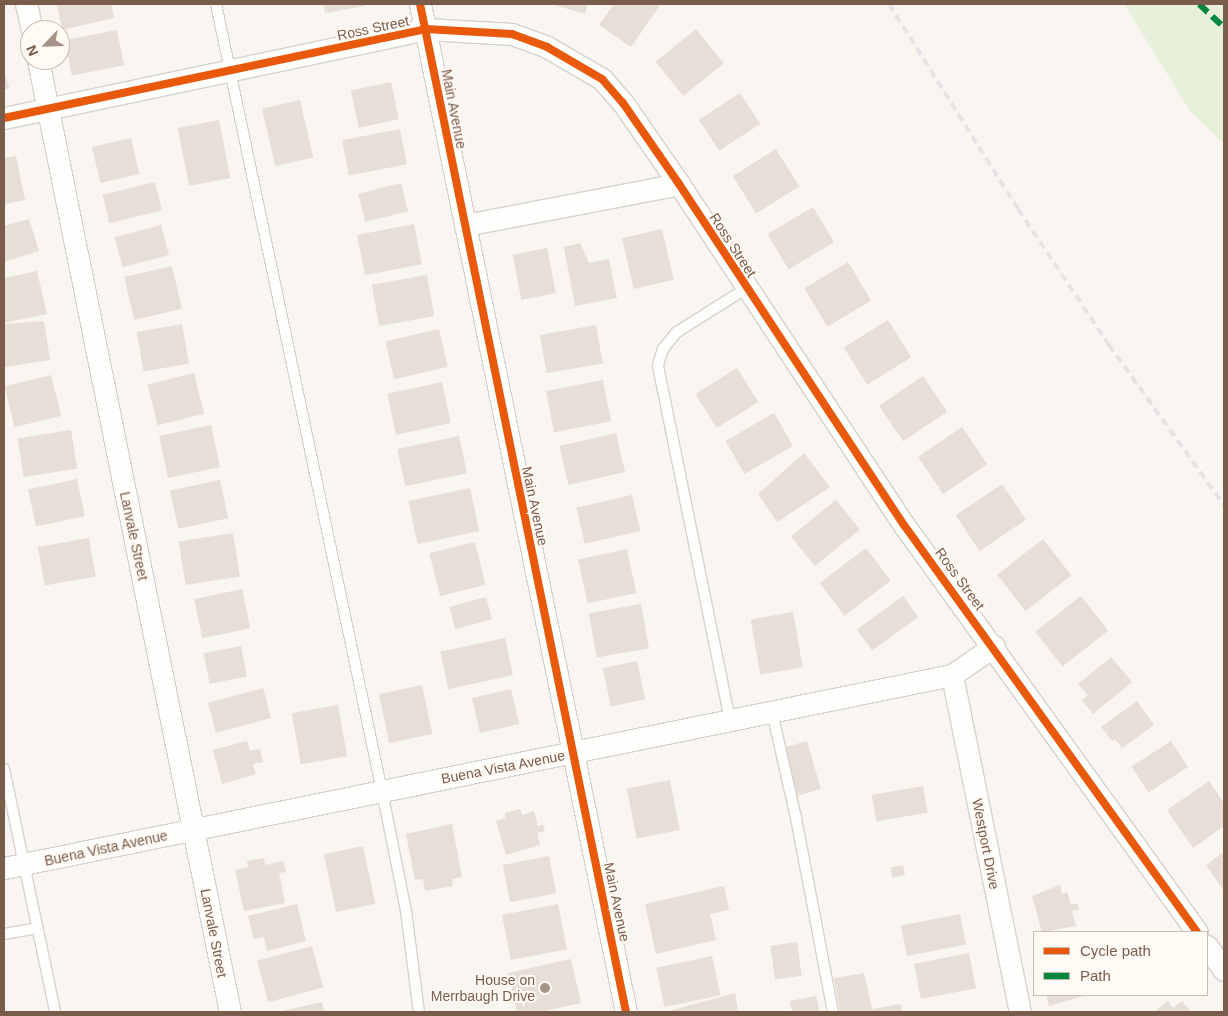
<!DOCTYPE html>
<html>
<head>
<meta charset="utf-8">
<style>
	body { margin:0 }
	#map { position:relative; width:1228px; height:1016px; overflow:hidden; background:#f9f5f0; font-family:Helvetica,sans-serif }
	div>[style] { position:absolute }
	.green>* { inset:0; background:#e7f0db }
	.building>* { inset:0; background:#e6ded7; transform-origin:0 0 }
	.roads { filter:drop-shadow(1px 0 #d7d1cb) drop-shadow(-1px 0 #d7d1cb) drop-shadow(0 1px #d7d1cb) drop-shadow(0 -1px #d7d1cb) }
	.lane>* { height:10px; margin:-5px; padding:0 5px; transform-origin:5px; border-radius:5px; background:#fefefd }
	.street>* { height:21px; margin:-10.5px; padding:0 10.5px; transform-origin:10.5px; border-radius:10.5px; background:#fefefd }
	.rail>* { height:4px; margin-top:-2px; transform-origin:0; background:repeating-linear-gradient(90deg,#e6e3e7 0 8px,transparent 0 13px) }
	.quiet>* { height:6px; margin-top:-3px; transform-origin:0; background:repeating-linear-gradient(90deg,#00873e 0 12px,transparent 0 18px) }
	.cycleway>* { height:8px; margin:-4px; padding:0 4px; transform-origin:4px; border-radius:4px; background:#e8590c }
	.dots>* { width:14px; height:14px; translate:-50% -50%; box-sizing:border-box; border:2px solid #fffaf3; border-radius:50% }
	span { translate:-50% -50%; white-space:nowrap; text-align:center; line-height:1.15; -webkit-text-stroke:4px #fffaf3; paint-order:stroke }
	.street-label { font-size:14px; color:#7a5c4d }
	.poi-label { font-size:14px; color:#7a5c4d }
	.right { translate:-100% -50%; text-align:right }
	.frame { position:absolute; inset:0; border:5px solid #7a5c4d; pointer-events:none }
	.legend { position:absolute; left:1033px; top:931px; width:175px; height:65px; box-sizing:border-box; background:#fffaf3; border:1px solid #cabbb1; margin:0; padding:6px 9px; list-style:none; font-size:15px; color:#7a5c4d }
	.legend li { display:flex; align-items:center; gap:10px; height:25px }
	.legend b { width:25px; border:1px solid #cabbb1 }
	.north { position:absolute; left:20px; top:20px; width:50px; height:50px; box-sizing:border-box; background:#fffaf3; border:1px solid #cabbb1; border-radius:50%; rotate:246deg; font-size:14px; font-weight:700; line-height:20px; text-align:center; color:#7a5c4d }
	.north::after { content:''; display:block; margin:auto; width:18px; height:22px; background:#a69286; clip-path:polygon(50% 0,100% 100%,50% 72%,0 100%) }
</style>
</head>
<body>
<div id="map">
	<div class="green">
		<i style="clip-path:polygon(1124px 4px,1224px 4px,1224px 144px,1190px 111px)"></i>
	</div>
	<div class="building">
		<i style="clip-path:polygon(57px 4px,111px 4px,114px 18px,62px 30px)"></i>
		<i style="clip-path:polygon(324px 4px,365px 4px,365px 6px,325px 13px)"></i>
		<i style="clip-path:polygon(551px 4px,588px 4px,585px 14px)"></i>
		<i style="clip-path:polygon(614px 4px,661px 4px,631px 47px,599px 25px)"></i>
		<i style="left:696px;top:29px;width:44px;height:52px;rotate:51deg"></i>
		<i style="left:117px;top:30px;width:36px;height:53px;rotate:79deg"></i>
		<i style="clip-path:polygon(4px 69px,9px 88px,4px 90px)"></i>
		<i style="left:391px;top:82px;width:38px;height:41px;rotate:78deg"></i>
		<i style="left:740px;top:93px;width:37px;height:49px;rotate:57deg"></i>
		<i style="left:300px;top:100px;width:59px;height:39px;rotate:77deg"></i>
		<i style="left:219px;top:120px;width:59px;height:42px;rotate:79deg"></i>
		<i style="left:400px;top:129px;width:36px;height:59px;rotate:79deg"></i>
		<i style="left:131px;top:138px;width:37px;height:40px;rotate:77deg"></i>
		<i style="left:776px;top:149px;width:44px;height:51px;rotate:58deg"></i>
		<i style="clip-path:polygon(16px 156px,25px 200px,4px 204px,4px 158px)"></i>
		<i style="left:155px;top:182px;width:29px;height:54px;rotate:76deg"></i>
		<i style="left:401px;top:183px;width:29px;height:44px;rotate:76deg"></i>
		<i style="left:813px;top:207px;width:41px;height:53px;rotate:59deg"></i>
		<i style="clip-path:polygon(29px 219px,39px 251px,4px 262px,4px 226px)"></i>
		<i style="left:414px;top:224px;width:41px;height:58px;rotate:79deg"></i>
		<i style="left:161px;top:225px;width:31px;height:48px;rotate:75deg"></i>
		<i style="left:662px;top:229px;width:52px;height:41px;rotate:77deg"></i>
		<i style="clip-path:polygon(580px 243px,589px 263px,609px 259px,617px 298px,575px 306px,564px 247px)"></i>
		<i style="left:547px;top:248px;width:46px;height:35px;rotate:79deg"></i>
		<i style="left:848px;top:262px;width:45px;height:51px;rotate:59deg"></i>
		<i style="left:172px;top:266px;width:44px;height:49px;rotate:77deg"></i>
		<i style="clip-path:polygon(37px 271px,47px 314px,4px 323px,4px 278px)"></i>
		<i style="left:427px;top:275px;width:42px;height:56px;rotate:80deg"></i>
		<i style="left:888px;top:320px;width:44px;height:52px;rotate:58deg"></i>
		<i style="clip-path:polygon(44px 321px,50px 360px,4px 367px,4px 324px)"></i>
		<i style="left:182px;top:324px;width:40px;height:46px;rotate:80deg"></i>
		<i style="left:596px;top:325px;width:39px;height:57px;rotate:80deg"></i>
		<i style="left:439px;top:329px;width:39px;height:55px;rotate:77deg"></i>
		<i style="left:737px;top:368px;width:40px;height:49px;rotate:58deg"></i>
		<i style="left:194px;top:373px;width:42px;height:48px;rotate:76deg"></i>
		<i style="left:51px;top:375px;width:42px;height:48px;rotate:76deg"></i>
		<i style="left:923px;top:376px;width:43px;height:53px;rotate:56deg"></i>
		<i style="left:603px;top:380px;width:42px;height:58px;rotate:79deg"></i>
		<i style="left:442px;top:382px;width:42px;height:56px;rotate:78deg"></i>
		<i style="left:774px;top:413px;width:38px;height:56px;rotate:60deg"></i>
		<i style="left:211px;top:425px;width:43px;height:53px;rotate:78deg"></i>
		<i style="left:962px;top:427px;width:45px;height:53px;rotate:56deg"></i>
		<i style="left:71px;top:430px;width:39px;height:54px;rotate:81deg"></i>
		<i style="left:616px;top:433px;width:40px;height:58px;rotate:77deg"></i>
		<i style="left:459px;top:436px;width:38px;height:63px;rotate:78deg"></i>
		<i style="clip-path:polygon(804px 453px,830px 487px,777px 522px,758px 494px)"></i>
		<i style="left:77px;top:479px;width:38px;height:50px;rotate:78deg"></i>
		<i style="left:220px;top:480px;width:39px;height:51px;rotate:78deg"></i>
		<i style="left:1002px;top:484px;width:43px;height:56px;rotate:56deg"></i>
		<i style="left:470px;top:488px;width:44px;height:63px;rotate:78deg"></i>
		<i style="left:632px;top:495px;width:37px;height:57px;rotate:77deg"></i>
		<i style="left:836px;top:500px;width:38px;height:58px;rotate:51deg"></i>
		<i style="left:233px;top:533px;width:44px;height:55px;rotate:81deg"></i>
		<i style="left:89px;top:538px;width:39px;height:52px;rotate:80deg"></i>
		<i style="left:1043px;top:539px;width:46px;height:58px;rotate:52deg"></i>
		<i style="left:475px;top:542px;width:44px;height:47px;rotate:76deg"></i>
		<i style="left:866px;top:548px;width:41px;height:58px;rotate:53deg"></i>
		<i style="left:627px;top:549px;width:45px;height:50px;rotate:78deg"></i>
		<i style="left:242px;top:589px;width:40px;height:49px;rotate:78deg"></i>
		<i style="left:903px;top:596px;width:26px;height:57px;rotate:54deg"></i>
		<i style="left:1081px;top:596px;width:44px;height:58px;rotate:52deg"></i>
		<i style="left:486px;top:597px;width:23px;height:38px;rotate:75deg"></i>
		<i style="left:641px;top:604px;width:45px;height:53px;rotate:80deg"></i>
		<i style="left:793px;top:612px;width:56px;height:43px;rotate:80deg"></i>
		<i style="left:505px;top:638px;width:38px;height:66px;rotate:78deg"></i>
		<i style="left:241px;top:646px;width:31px;height:38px;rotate:79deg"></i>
		<i style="clip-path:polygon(1111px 657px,1132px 682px,1093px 714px,1082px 700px,1088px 695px,1078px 684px)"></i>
		<i style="left:637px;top:661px;width:39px;height:35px;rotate:78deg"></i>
		<i style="left:422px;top:685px;width:50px;height:44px;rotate:78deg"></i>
		<i style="left:263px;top:688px;width:31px;height:57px;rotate:75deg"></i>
		<i style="left:511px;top:689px;width:36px;height:40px;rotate:77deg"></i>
		<i style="clip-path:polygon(1137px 701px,1154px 725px,1122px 748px,1115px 739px,1112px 741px,1101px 727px)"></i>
		<i style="left:338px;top:705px;width:52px;height:47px;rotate:80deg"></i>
		<i style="clip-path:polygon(247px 741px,250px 751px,260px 749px,263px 762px,253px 764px,256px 774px,222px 784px,213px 750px)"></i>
		<i style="left:807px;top:741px;width:50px;height:24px;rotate:74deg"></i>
		<i style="left:1171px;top:741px;width:31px;height:47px;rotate:57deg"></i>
		<i style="left:670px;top:780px;width:51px;height:44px;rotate:79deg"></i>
		<i style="clip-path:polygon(1209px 781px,1224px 803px,1224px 826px,1193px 848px,1167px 810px)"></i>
		<i style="left:923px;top:786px;width:27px;height:52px;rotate:80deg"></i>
		<i style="clip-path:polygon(520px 809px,522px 815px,534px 811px,538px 826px,543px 824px,545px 831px,537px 833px,540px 845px,506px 855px,496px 821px,505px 818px,505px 813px)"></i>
		<i style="clip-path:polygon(452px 824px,462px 877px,452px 879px,453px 886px,425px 891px,423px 879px,415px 880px,406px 834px)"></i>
		<i style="left:363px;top:846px;width:59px;height:40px;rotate:78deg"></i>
		<i style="clip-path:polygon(1224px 852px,1224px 891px,1206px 865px)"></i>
		<i style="left:549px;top:856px;width:38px;height:47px;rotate:79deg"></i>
		<i style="clip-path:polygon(264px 858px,265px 865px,283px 861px,286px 872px,279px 873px,285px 903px,244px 911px,235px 870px,248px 867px,247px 861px)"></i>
		<i style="left:903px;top:865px;width:10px;height:13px;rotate:79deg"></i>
		<i style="clip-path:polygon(1060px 885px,1062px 894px,1067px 892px,1071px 905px,1077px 903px,1079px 909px,1072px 911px,1076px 926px,1042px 932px,1032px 896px)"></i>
		<i style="clip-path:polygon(724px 886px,729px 910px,710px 914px,716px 940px,656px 954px,645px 904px)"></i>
		<i style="clip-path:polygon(297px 904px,306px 941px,267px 951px,264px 937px,254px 939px,248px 916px)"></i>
		<i style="left:558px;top:904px;width:46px;height:57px;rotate:79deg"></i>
		<i style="left:960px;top:914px;width:31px;height:60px;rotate:79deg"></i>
		<i style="left:797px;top:942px;width:34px;height:27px;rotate:82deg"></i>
		<i style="left:312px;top:946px;width:43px;height:57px;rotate:75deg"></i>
		<i style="left:969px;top:953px;width:36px;height:56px;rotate:79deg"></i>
		<i style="left:712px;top:956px;width:40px;height:57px;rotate:78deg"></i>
		<i style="clip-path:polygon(571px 959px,581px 1003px,540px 1012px,517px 1012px,508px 973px)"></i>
		<i style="clip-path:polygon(864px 973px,872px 1009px,901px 1004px,902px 1012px,840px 1012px,834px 978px)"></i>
		<i style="clip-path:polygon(735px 993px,738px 1012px,665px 1012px)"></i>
		<i style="clip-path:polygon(1046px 995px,1087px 995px,1049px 1006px)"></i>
		<i style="clip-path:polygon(816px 996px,820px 1012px,792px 1012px,790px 1001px)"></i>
		<i style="clip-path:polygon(1168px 1001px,1173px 1008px,1182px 1001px,1191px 1012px,1154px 1012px)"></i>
		<i style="clip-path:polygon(322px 1002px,324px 1012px,282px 1012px,282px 1011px)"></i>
	</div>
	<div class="roads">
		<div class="lane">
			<i style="left:216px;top:4px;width:804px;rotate:78.09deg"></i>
			<i style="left:382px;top:791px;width:122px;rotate:78.7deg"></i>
			<i style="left:406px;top:911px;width:102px;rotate:82.7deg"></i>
			<i style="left:772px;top:712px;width:109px;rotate:77.2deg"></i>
			<i style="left:796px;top:818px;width:197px;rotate:79.2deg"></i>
			<i style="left:730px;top:720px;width:362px;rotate:-101.5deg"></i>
			<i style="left:658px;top:365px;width:17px;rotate:-73deg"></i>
			<i style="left:663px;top:349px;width:22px;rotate:-51deg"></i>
			<i style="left:677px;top:332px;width:83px;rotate:-32.2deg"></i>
			<i style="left:4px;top:769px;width:248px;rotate:78.1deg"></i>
			<i style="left:4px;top:934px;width:34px;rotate:-10deg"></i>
		</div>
		<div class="street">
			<i style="left:26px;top:4px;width:27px;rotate:77deg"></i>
			<i style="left:420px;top:4px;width:1029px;rotate:78.45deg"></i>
			<i style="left:38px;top:60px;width:971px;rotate:78.6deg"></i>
			<i style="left:4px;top:118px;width:431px;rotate:-11.9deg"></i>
			<i style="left:426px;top:29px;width:86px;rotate:3.3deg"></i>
			<i style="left:512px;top:34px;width:37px;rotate:20deg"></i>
			<i style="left:547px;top:47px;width:64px;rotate:30.2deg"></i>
			<i style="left:602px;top:79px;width:32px;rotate:49deg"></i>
			<i style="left:623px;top:103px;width:98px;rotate:55.3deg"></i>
			<i style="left:679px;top:184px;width:409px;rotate:56.6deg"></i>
			<i style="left:904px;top:525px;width:501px;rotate:54.25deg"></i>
			<i style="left:465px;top:225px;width:218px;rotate:-10.8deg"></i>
			<i style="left:952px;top:675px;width:344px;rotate:78.6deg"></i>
			<i style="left:4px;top:868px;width:967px;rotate:-11.51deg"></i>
			<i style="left:952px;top:675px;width:51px;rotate:-34.6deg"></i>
			<i style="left:1207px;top:946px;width:29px;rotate:55deg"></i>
		</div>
	</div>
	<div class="rail">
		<i style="left:889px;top:4px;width:242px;rotate:57.8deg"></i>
		<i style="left:1018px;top:209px;width:164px;rotate:56.2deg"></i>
		<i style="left:1109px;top:345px;width:197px;rotate:54.3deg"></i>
	</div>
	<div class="quiet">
		<i style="left:1199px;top:4px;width:34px;rotate:43deg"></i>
	</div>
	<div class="cycleway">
		<i style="left:420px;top:4px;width:1029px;rotate:78.45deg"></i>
		<i style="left:4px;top:118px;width:431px;rotate:-11.9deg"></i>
		<i style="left:426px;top:29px;width:86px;rotate:3.3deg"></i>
		<i style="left:512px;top:34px;width:37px;rotate:20deg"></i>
		<i style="left:547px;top:47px;width:64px;rotate:30.2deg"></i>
		<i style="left:602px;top:79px;width:32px;rotate:49deg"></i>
		<i style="left:623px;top:103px;width:98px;rotate:55.3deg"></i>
		<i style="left:679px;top:184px;width:409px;rotate:56.6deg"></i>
		<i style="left:904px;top:525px;width:501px;rotate:54.25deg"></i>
	</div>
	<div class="dots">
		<i style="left:545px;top:988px;background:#a69286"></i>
	</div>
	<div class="street-label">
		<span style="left:373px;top:28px;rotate:-12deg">Ross Street</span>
		<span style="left:454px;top:109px;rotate:79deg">Main Avenue</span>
		<span style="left:733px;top:245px;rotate:57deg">Ross Street</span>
		<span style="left:535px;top:506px;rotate:78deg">Main Avenue</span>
		<span style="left:134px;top:536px;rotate:78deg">Lanvale Street</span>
		<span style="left:960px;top:579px;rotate:54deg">Ross Street</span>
		<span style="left:503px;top:767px;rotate:-11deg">Buena Vista Avenue</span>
		<span style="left:986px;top:844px;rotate:79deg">Westport Drive</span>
		<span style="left:106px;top:848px;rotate:-12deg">Buena Vista Avenue</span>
		<span style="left:617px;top:902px;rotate:78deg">Main Avenue</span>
		<span style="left:214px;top:933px;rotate:79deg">Lanvale Street</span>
	</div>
	<div class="poi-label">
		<span class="right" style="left:535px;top:988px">House on<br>Merrbaugh Drive</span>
	</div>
	<div class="frame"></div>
	<ul class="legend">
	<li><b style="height:6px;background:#e8590c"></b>Cycle path</li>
	<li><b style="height:6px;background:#00873e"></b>Path</li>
	</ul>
	<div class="north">N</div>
</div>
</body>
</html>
